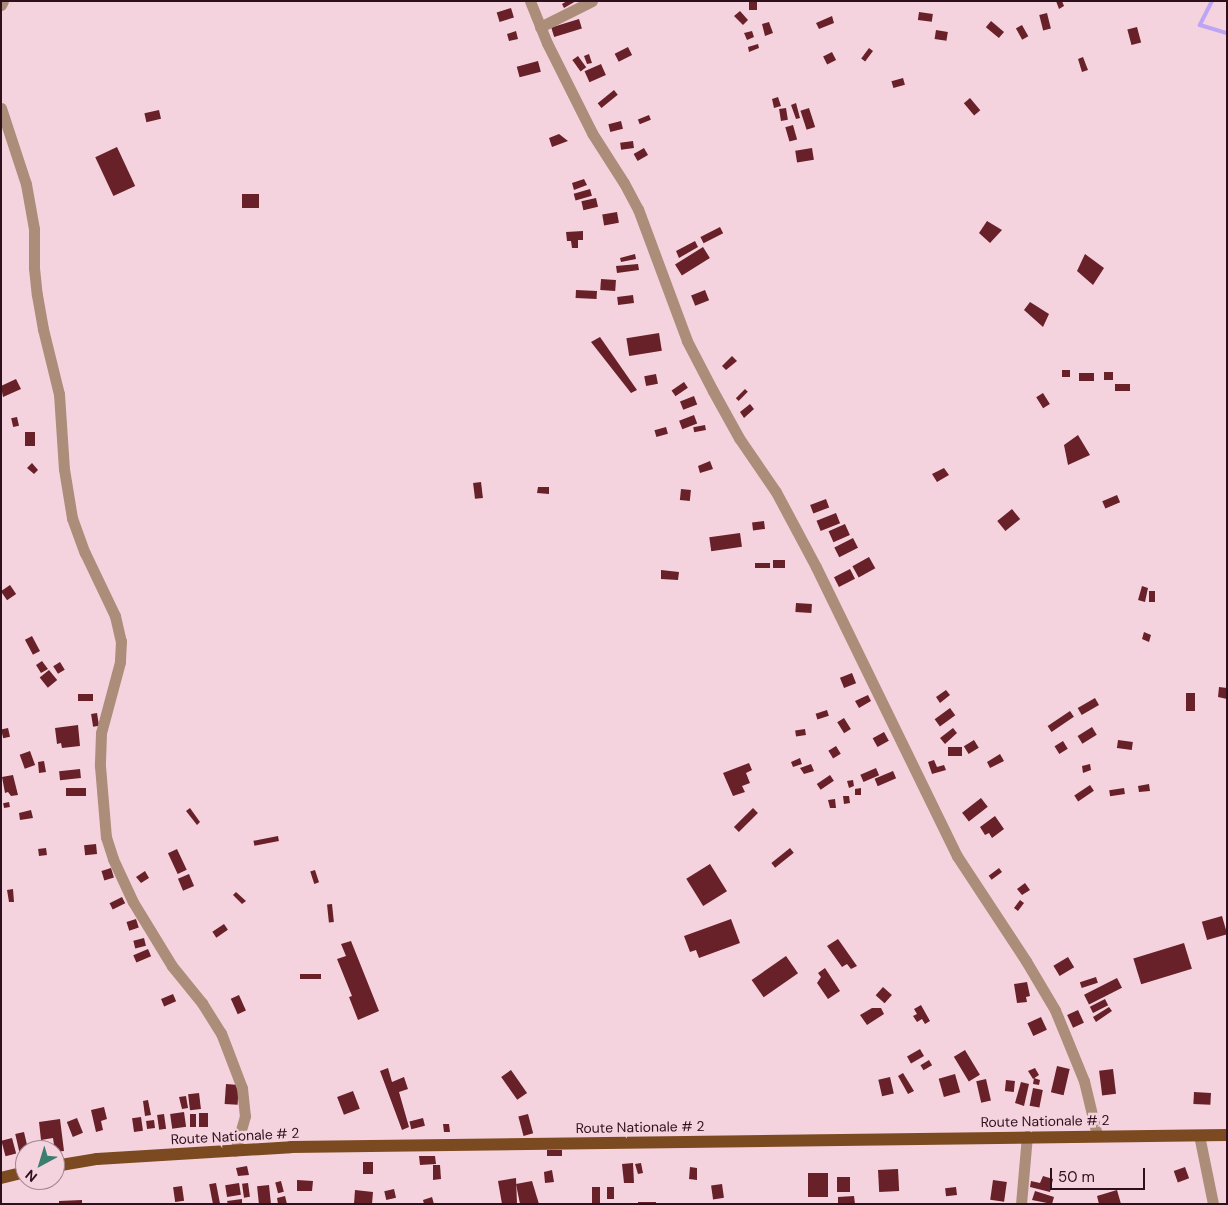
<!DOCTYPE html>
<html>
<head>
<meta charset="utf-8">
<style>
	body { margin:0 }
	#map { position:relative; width:1228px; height:1205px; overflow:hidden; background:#f5d3de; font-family:"DM Sans",sans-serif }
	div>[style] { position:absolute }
	.stream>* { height:4px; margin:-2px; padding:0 2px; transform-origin:2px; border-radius:2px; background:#bca5f5 }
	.building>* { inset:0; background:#682029; transform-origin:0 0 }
	.minor>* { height:11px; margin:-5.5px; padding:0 5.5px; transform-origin:5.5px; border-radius:5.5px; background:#ab8d79 }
	.primary>* { height:12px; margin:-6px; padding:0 6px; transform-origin:6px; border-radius:6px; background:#7c4a21 }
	span { translate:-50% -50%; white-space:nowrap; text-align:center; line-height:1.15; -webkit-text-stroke:5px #f5d3de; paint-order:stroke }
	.street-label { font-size:14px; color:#2d101c }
	.frame { position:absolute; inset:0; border:2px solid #2d101c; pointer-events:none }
	.north { position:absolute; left:15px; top:1140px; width:50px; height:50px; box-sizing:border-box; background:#f5d3de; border:1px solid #a58590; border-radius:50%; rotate:219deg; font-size:14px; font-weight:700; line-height:20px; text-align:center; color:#2d101c }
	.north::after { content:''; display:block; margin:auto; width:18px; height:22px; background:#3b7d6f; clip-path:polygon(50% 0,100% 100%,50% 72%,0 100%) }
	.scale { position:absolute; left:1050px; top:1168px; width:95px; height:22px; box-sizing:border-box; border:2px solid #2d101c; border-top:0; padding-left:6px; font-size:15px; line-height:18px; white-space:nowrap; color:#2d101c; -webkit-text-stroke:4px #f5d3de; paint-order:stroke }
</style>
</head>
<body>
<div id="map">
	<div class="stream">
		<i style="left:1212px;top:1px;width:27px;rotate:117deg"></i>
		<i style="left:1200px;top:25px;width:28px;rotate:17deg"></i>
	</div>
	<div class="building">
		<i style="clip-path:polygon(567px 1px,576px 1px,564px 8px,562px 4px)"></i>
		<i style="left:749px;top:1px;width:8px;height:9px"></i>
		<i style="clip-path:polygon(1056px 1px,1062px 1px,1064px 6px,1059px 9px)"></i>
		<i style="left:511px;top:8px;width:10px;height:15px;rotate:73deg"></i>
		<i style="clip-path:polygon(740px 11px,748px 20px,743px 25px,734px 16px)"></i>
		<i style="left:919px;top:12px;width:14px;height:8px;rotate:8deg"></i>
		<i style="left:1047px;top:13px;width:16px;height:8px;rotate:76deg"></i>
		<i style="clip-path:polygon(832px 16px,834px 23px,819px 29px,816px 23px)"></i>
		<i style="left:579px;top:19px;width:10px;height:29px;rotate:73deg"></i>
		<i style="left:991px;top:21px;width:17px;height:8px;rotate:40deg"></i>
		<i style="clip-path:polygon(769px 22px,773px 33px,765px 36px,762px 24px)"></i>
		<i style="left:1022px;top:25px;width:13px;height:7px;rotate:61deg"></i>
		<i style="left:1137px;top:27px;width:16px;height:10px;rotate:75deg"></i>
		<i style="left:936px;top:30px;width:12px;height:9px;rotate:9deg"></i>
		<i style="clip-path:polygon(516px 31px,518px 39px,509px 41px,507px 34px)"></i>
		<i style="clip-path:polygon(752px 31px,754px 37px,747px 40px,744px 33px)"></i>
		<i style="clip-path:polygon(758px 44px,759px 48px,749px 52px,748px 47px)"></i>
		<i style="left:628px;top:47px;width:9px;height:15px;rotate:63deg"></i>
		<i style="left:869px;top:48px;width:5px;height:13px;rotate:37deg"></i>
		<i style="left:832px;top:52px;width:9px;height:10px;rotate:63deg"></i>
		<i style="clip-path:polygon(589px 54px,592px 63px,587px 64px,584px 56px)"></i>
		<i style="left:578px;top:56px;width:14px;height:7px;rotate:54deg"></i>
		<i style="clip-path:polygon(1083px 57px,1088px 70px,1082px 72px,1078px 59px)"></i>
		<i style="left:538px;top:61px;width:11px;height:22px;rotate:75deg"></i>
		<i style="left:601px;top:64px;width:12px;height:18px;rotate:66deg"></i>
		<i style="left:903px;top:78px;width:7px;height:12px;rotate:74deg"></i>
		<i style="left:614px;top:90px;width:6px;height:21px;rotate:51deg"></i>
		<i style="clip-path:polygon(778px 97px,781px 106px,774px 108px,772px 99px)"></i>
		<i style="left:970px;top:98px;width:16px;height:8px;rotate:50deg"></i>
		<i style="clip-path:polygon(796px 103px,800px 118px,796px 119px,791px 105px)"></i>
		<i style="left:786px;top:108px;width:12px;height:7px;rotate:81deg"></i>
		<i style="left:809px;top:108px;width:20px;height:9px;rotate:72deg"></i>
		<i style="left:159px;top:110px;width:9px;height:15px;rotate:77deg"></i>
		<i style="left:649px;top:115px;width:5px;height:12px;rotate:68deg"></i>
		<i style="left:621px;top:121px;width:8px;height:13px;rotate:76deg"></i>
		<i style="left:793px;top:125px;width:15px;height:8px;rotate:74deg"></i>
		<i style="clip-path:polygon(559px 134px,568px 141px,552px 147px,549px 138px)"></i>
		<i style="left:633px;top:141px;width:7px;height:13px;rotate:82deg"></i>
		<i style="left:117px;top:147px;width:43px;height:24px;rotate:65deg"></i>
		<i style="left:644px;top:148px;width:8px;height:12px;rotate:60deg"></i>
		<i style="left:812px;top:148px;width:12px;height:17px;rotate:81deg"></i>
		<i style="clip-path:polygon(584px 179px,587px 185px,574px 190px,572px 183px)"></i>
		<i style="left:590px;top:189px;width:7px;height:17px;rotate:74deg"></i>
		<i style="left:242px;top:194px;width:17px;height:14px"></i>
		<i style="left:596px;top:198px;width:9px;height:15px;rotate:77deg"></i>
		<i style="left:617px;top:212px;width:11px;height:15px;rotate:80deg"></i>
		<i style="clip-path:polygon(987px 221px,1002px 230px,990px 243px,979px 233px)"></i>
		<i style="left:720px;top:227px;width:7px;height:22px;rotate:63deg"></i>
		<i style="clip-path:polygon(583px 231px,583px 240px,578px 240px,578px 248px,572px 248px,571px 241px,567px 241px,566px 232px)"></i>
		<i style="clip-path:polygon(695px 241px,698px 247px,679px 258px,676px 251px)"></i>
		<i style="left:703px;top:247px;width:13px;height:33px;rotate:58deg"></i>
		<i style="clip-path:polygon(635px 254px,636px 259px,621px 262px,620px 258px)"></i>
		<i style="clip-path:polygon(1085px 254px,1104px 268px,1093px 285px,1077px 271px)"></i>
		<i style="clip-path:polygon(638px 264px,639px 270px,617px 273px,616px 266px)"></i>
		<i style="left:601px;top:279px;width:15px;height:11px;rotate:4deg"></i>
		<i style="left:576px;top:290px;width:21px;height:8px;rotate:3deg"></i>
		<i style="left:705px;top:290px;width:11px;height:15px;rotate:68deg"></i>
		<i style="left:633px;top:295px;width:8px;height:16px;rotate:83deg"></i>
		<i style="clip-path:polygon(1030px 302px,1049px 314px,1043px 327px,1024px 310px)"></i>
		<i style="left:659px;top:333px;width:18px;height:33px;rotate:81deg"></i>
		<i style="clip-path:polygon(600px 337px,637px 390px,631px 393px,591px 342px)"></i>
		<i style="clip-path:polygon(732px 356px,737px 361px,726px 370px,722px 366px)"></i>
		<i style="left:1062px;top:370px;width:8px;height:7px"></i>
		<i style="left:1104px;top:372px;width:9px;height:8px"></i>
		<i style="left:1079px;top:373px;width:15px;height:8px"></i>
		<i style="left:656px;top:374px;width:10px;height:12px;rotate:79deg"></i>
		<i style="clip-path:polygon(16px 379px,21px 389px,3px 397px,1px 386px)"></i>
		<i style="left:684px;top:382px;width:7px;height:15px;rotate:56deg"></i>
		<i style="left:1115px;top:384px;width:15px;height:7px"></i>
		<i style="left:745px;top:389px;width:4px;height:13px;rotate:45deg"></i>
		<i style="left:1043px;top:393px;width:13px;height:8px;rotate:58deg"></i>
		<i style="left:694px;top:396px;width:9px;height:15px;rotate:69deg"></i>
		<i style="clip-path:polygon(750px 404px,754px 409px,744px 418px,740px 412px)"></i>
		<i style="left:694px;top:415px;width:9px;height:16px;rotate:69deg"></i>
		<i style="left:17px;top:417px;width:9px;height:6px;rotate:77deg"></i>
		<i style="left:705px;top:425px;width:5px;height:12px;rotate:79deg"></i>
		<i style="left:666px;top:427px;width:7px;height:12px;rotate:74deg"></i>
		<i style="left:25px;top:432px;width:10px;height:14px"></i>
		<i style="clip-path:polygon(1078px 435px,1090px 455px,1068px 465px,1064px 445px)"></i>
		<i style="clip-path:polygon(710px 461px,713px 469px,700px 473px,698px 466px)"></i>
		<i style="clip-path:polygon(32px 463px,38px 470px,34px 474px,27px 468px)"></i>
		<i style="clip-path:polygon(944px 468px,949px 475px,937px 482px,932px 474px)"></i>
		<i style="left:481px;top:482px;width:16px;height:8px;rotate:83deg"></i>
		<i style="clip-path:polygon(538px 487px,549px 487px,549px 494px,537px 493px)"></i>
		<i style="left:681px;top:489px;width:10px;height:11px;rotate:6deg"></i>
		<i style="left:1117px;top:495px;width:8px;height:16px;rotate:67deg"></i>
		<i style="left:826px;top:499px;width:9px;height:17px;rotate:69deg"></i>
		<i style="left:1012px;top:509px;width:13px;height:19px;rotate:51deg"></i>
		<i style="left:836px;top:513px;width:11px;height:21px;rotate:68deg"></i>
		<i style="left:764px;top:521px;width:8px;height:12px;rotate:83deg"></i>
		<i style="left:845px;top:524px;width:12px;height:18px;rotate:66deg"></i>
		<i style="left:740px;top:533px;width:14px;height:31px;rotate:82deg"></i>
		<i style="left:853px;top:538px;width:11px;height:21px;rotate:63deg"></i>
		<i style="left:869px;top:557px;width:13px;height:19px;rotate:61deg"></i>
		<i style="left:773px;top:560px;width:12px;height:8px"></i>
		<i style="left:755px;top:563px;width:15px;height:5px"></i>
		<i style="left:850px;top:569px;width:11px;height:18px;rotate:63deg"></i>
		<i style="clip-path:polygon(661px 570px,679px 572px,678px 580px,661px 579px)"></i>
		<i style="left:10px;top:585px;width:11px;height:11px;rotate:56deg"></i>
		<i style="clip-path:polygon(1142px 586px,1148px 588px,1145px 602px,1138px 600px)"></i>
		<i style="left:1149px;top:591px;width:6px;height:11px"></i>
		<i style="left:796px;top:603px;width:16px;height:9px;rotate:4deg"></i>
		<i style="clip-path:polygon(1144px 632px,1151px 635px,1149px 642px,1142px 639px)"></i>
		<i style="left:32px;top:636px;width:17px;height:8px;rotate:62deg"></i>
		<i style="clip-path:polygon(42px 661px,48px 669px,41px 673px,36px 665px)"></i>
		<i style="left:60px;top:662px;width:9px;height:8px;rotate:58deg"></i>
		<i style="left:49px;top:670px;width:13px;height:12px;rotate:51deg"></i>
		<i style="left:852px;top:673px;width:11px;height:13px;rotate:68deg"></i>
		<i style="clip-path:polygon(1219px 687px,1227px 688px,1227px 699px,1218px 697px)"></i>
		<i style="clip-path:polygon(946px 690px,950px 695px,940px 703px,936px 697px)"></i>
		<i style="left:1186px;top:693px;width:9px;height:18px"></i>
		<i style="left:78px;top:694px;width:15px;height:7px"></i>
		<i style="clip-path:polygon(868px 695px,871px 701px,859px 708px,855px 701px)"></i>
		<i style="left:1095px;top:698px;width:8px;height:20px;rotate:60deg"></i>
		<i style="left:950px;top:708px;width:9px;height:19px;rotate:54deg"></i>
		<i style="left:827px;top:710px;width:6px;height:12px;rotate:72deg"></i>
		<i style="left:1070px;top:711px;width:7px;height:27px;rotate:56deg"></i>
		<i style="left:97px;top:713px;width:13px;height:6px;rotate:81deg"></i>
		<i style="left:844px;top:718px;width:13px;height:8px;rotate:58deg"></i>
		<i style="clip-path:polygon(78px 725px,80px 746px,62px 748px,61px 743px,57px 744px,55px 728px)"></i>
		<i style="left:1092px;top:727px;width:9px;height:17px;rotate:58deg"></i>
		<i style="left:8px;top:728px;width:9px;height:7px;rotate:77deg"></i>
		<i style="clip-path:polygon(953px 728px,957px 733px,945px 744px,940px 738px)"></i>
		<i style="left:805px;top:729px;width:6px;height:10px;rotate:81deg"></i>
		<i style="left:884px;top:732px;width:10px;height:13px;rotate:61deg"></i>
		<i style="left:974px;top:740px;width:9px;height:12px;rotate:58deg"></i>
		<i style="left:1118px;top:740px;width:15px;height:8px;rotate:8deg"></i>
		<i style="left:1063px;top:741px;width:9px;height:10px;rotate:58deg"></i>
		<i style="left:836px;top:746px;width:9px;height:9px;rotate:58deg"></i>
		<i style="left:962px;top:747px;width:9px;height:14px;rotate:90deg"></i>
		<i style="left:30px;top:751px;width:15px;height:11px;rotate:70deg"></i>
		<i style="clip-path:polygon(1000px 754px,1004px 761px,990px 768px,987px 762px)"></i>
		<i style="clip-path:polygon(800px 758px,802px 764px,793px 767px,791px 762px)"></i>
		<i style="clip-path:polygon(934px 760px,937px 767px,944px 765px,946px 770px,932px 774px,928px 762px)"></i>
		<i style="clip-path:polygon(44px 761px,46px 772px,39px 773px,38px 762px)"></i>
		<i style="clip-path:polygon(749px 763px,752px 770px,746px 773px,750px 783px,742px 786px,745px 792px,733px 796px,723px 773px)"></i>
		<i style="clip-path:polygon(811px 764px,814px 771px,804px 774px,800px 768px)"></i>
		<i style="clip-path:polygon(1090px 764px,1091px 770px,1083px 773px,1082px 766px)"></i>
		<i style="left:876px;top:768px;width:8px;height:17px;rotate:67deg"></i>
		<i style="left:80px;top:769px;width:9px;height:21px;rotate:84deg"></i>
		<i style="left:893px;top:771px;width:8px;height:20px;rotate:67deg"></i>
		<i style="clip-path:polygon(13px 775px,18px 795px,11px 796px,8px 792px,5px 793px,2px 777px)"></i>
		<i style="left:830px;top:775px;width:7px;height:16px;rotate:56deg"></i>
		<i style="clip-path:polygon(853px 780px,854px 786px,849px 788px,847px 781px)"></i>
		<i style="clip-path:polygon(1149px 784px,1150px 791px,1139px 792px,1138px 786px)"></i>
		<i style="left:1090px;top:785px;width:7px;height:19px;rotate:56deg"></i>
		<i style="left:86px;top:788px;width:8px;height:20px;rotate:90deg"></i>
		<i style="clip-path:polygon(861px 788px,861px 795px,855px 795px,855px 789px)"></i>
		<i style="left:1124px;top:788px;width:6px;height:15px;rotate:81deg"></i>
		<i style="clip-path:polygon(843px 796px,849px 796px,850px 803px,844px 804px)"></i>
		<i style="left:981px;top:798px;width:11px;height:24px;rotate:52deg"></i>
		<i style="clip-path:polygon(835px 799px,836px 808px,830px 808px,828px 800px)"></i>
		<i style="left:9px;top:802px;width:5px;height:6px;rotate:79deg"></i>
		<i style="clip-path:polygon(190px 808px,200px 822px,197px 825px,186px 811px)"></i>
		<i style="left:753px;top:808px;width:7px;height:27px;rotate:45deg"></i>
		<i style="clip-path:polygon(31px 810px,33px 818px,20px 820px,19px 813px)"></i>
		<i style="clip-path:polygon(995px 816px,1004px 829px,992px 838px,989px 833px,985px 835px,980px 827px)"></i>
		<i style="left:278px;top:836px;width:5px;height:25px;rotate:79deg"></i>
		<i style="left:96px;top:844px;width:10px;height:12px;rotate:84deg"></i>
		<i style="left:46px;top:848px;width:7px;height:8px;rotate:82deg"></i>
		<i style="left:790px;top:848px;width:6px;height:24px;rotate:51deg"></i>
		<i style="left:177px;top:849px;width:23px;height:10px;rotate:65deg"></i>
		<i style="left:710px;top:864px;width:32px;height:28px;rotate:58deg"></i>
		<i style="left:111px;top:868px;width:10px;height:10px;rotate:73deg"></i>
		<i style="left:999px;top:868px;width:5px;height:13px;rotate:53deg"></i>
		<i style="left:315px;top:870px;width:13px;height:5px;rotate:72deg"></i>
		<i style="clip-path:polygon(145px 871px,149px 878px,141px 883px,136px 877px)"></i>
		<i style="left:189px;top:874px;width:13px;height:12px;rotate:67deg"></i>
		<i style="clip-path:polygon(1025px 883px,1030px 890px,1022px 895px,1017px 889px)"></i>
		<i style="clip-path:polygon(13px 889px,14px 902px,9px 902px,7px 890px)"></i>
		<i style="clip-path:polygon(236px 892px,246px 901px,242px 904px,233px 895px)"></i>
		<i style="left:122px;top:897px;width:7px;height:14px;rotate:63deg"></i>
		<i style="left:1020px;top:900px;width:5px;height:10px;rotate:37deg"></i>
		<i style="left:332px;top:904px;width:18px;height:5px;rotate:84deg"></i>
		<i style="left:1222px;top:916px;width:19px;height:21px;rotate:74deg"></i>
		<i style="left:136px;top:919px;width:9px;height:10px;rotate:72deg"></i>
		<i style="clip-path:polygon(731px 919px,740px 943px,699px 958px,696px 950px,690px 952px,684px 936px)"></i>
		<i style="left:224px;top:924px;width:7px;height:14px;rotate:56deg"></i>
		<i style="left:144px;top:938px;width:8px;height:11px;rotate:76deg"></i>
		<i style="clip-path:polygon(838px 939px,857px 966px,851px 969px,847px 964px,842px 967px,827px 946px)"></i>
		<i style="clip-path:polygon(351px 941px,379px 1011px,358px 1020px,349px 997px,352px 996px,337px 959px,346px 956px,341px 944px)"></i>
		<i style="left:1184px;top:943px;width:27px;height:53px;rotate:73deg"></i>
		<i style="left:148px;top:949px;width:8px;height:16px;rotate:67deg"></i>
		<i style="left:786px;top:956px;width:21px;height:42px;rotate:55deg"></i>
		<i style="left:1068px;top:957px;width:12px;height:17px;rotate:59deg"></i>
		<i style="clip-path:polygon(825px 968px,840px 991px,828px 999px,817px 983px,821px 977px,818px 973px)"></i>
		<i style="left:321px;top:974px;width:5px;height:21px;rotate:90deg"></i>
		<i style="left:1096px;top:977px;width:6px;height:17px;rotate:72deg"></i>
		<i style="left:1117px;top:978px;width:11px;height:37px;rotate:63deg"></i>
		<i style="clip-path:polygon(1027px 982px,1030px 996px,1026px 997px,1027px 1002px,1017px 1003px,1014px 984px)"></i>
		<i style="left:883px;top:987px;width:12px;height:11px;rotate:42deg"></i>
		<i style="left:173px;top:994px;width:8px;height:13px;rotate:67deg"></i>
		<i style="left:239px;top:995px;width:17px;height:9px;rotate:66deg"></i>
		<i style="left:1105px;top:999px;width:7px;height:17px;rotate:63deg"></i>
		<i style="clip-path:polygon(921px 1005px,930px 1021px,925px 1024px,922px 1019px,917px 1022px,913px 1016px,917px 1014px,914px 1009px)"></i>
		<i style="clip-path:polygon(1109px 1007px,1112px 1011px,1096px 1022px,1093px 1017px)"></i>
		<i style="clip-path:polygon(872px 1008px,881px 1008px,884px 1014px,867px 1025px,860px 1015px)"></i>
		<i style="left:1078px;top:1010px;width:14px;height:12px;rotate:65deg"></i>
		<i style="left:1041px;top:1017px;width:14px;height:15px;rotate:65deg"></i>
		<i style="left:920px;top:1049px;width:8px;height:15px;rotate:60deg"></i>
		<i style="left:965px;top:1050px;width:29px;height:13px;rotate:59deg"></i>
		<i style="left:929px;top:1060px;width:6px;height:10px;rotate:59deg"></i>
		<i style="left:1057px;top:1066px;width:13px;height:27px;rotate:13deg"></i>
		<i style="clip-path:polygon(388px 1068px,392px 1082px,404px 1077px,408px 1089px,399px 1092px,409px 1127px,402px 1130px,380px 1071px)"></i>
		<i style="clip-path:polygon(1035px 1068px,1039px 1075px,1033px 1079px,1028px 1071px)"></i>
		<i style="left:1113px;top:1069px;width:25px;height:14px;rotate:83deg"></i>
		<i style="left:511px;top:1070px;width:28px;height:12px;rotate:55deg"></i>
		<i style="clip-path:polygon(903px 1073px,914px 1091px,908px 1094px,898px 1076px)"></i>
		<i style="left:955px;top:1074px;width:19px;height:17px;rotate:74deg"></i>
		<i style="left:890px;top:1077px;width:17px;height:12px;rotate:77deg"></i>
		<i style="clip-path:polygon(1034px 1078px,1040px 1080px,1039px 1085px,1033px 1084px)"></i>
		<i style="left:986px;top:1079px;width:22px;height:10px;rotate:77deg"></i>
		<i style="left:1006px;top:1080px;width:9px;height:11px;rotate:6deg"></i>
		<i style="clip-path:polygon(1021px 1082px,1029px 1084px,1024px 1106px,1015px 1103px)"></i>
		<i style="left:226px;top:1084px;width:13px;height:20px;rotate:4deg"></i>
		<i style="left:1033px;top:1088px;width:10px;height:18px;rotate:11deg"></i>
		<i style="left:353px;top:1091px;width:19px;height:17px;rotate:69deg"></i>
		<i style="left:1194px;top:1092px;width:17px;height:12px;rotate:3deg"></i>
		<i style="left:199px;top:1093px;width:16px;height:11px;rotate:83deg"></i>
		<i style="clip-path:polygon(186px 1096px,188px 1108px,182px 1109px,179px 1097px)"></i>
		<i style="clip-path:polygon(148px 1100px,151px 1115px,145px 1116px,143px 1101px)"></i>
		<i style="clip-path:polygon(104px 1107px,107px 1119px,101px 1121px,103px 1130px,96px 1132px,91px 1110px)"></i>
		<i style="left:184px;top:1112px;width:15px;height:14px;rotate:82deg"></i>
		<i style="left:199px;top:1113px;width:9px;height:14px"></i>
		<i style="left:164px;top:1114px;width:15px;height:7px;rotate:82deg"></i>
		<i style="left:190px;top:1114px;width:6px;height:13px"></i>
		<i style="left:528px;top:1114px;width:20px;height:10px;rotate:75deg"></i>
		<i style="left:141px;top:1117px;width:14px;height:9px;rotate:82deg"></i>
		<i style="left:77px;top:1118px;width:16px;height:11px;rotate:68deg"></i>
		<i style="left:423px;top:1118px;width:8px;height:14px;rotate:76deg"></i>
		<i style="clip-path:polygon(60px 1119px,64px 1151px,55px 1152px,53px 1138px,41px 1140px,39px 1122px)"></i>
		<i style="left:154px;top:1120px;width:8px;height:8px;rotate:83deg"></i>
		<i style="clip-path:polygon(443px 1124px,449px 1124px,450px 1132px,444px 1132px)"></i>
		<i style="left:24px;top:1132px;width:18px;height:9px;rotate:77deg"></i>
		<i style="left:12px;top:1138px;width:16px;height:11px;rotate:75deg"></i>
		<i style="left:547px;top:1150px;width:15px;height:6px"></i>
		<i style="clip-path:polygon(419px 1156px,435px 1156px,436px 1164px,420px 1165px)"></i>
		<i style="left:363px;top:1162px;width:10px;height:12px"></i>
		<i style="clip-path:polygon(633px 1163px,634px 1183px,624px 1183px,622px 1164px)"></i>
		<i style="clip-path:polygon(641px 1163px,643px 1173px,638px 1174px,635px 1164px)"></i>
		<i style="clip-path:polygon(433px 1165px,440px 1165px,441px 1179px,433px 1180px)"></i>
		<i style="clip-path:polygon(247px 1166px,249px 1175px,238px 1176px,236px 1168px)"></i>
		<i style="clip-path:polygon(690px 1167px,697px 1168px,697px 1180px,689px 1179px)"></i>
		<i style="left:1185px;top:1167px;width:12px;height:12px;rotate:70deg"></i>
		<i style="left:898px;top:1169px;width:22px;height:20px;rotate:87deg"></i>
		<i style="clip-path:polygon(552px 1170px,554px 1182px,545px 1183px,544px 1172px)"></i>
		<i style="left:828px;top:1173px;width:24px;height:20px;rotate:90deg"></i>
		<i style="clip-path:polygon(1043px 1176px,1053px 1179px,1050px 1192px,1030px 1187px,1031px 1181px,1040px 1183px)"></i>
		<i style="left:837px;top:1177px;width:13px;height:15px"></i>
		<i style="clip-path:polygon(516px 1178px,517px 1204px,502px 1204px,498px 1181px)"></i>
		<i style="clip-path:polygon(297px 1180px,313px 1181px,312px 1191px,297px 1191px)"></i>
		<i style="left:993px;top:1180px;width:14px;height:20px;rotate:8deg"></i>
		<i style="left:281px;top:1181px;width:11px;height:6px;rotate:75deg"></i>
		<i style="clip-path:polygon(532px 1181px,539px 1204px,520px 1204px,516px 1184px)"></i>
		<i style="left:216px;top:1183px;width:21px;height:7px;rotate:79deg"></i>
		<i style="left:239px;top:1183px;width:12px;height:14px;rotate:81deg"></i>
		<i style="left:248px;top:1183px;width:14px;height:6px;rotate:82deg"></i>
		<i style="left:722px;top:1184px;width:14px;height:11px;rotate:82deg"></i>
		<i style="left:269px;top:1185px;width:19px;height:12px;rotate:84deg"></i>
		<i style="left:182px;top:1186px;width:15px;height:9px;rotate:82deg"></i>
		<i style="left:592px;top:1187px;width:8px;height:17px"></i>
		<i style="left:607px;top:1187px;width:7px;height:12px"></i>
		<i style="left:956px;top:1187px;width:8px;height:11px;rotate:83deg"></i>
		<i style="left:394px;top:1189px;width:9px;height:10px;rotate:77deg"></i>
		<i style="clip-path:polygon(355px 1190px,373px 1192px,372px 1204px,354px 1204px)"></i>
		<i style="clip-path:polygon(1117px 1190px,1121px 1204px,1099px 1204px,1097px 1196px)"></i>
		<i style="clip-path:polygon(1035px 1191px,1054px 1197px,1052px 1204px,1032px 1200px)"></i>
		<i style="clip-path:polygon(285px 1196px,287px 1204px,278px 1204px,277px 1198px)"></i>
		<i style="clip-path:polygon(854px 1196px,855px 1204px,838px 1204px,838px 1197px)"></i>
		<i style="clip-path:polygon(432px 1197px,434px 1204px,424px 1204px,423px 1200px)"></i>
		<i style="clip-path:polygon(242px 1199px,242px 1204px,228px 1204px,227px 1201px)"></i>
		<i style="clip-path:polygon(82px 1200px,82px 1204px,59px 1204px,59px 1201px)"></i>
		<i style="left:638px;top:1202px;width:18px;height:2px"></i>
	</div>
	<div class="minor">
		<i style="left:530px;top:1px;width:45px;rotate:68deg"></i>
		<i style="left:547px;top:43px;width:101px;rotate:63.4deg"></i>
		<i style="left:592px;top:133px;width:59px;rotate:57.4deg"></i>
		<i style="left:624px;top:183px;width:30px;rotate:62deg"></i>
		<i style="left:638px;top:209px;width:141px;rotate:69.6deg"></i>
		<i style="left:687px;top:341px;width:56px;rotate:62.5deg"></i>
		<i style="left:713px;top:391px;width:54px;rotate:61deg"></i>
		<i style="left:739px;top:438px;width:65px;rotate:55.6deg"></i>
		<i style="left:776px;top:492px;width:85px;rotate:61.9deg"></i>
		<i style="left:816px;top:567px;width:322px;rotate:64deg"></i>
		<i style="left:957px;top:856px;width:126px;rotate:56.7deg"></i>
		<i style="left:1026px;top:961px;width:57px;rotate:59.4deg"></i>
		<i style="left:1055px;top:1010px;width:77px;rotate:67.8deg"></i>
		<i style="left:1084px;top:1081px;width:56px;rotate:76.5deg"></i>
		<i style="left:1px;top:5px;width:4px;rotate:-63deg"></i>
		<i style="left:540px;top:27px;width:58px;rotate:-26.6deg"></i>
		<i style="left:1px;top:108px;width:80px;rotate:71.8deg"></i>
		<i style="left:26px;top:184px;width:46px;rotate:79.9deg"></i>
		<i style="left:34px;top:229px;width:39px;rotate:90deg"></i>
		<i style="left:34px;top:268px;width:27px;rotate:84deg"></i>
		<i style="left:37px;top:295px;width:35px;rotate:80deg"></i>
		<i style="left:43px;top:329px;width:67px;rotate:76.2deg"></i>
		<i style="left:59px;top:394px;width:75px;rotate:86.2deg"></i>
		<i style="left:64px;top:469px;width:50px;rotate:80.7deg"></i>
		<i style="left:72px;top:518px;width:37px;rotate:70deg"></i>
		<i style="left:85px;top:553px;width:70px;rotate:64.5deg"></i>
		<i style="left:115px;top:616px;width:26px;rotate:77deg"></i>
		<i style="left:121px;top:641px;width:21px;rotate:93deg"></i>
		<i style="left:120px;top:662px;width:73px;rotate:105deg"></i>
		<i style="left:101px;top:733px;width:33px;rotate:92deg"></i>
		<i style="left:100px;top:766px;width:71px;rotate:85.2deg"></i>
		<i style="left:106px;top:837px;width:23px;rotate:72deg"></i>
		<i style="left:113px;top:859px;width:47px;rotate:65.1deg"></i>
		<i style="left:133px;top:902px;width:75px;rotate:58.6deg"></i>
		<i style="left:172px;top:966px;width:48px;rotate:51deg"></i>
		<i style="left:202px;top:1003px;width:36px;rotate:58deg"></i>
		<i style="left:221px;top:1033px;width:59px;rotate:69.1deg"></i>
		<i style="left:242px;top:1088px;width:28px;rotate:84deg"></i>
		<i style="left:245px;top:1116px;width:36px;rotate:106deg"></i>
		<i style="left:1199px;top:1135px;width:70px;rotate:78.5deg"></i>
		<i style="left:1021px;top:1204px;width:68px;rotate:-85deg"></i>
	</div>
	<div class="primary">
		<i style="left:55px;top:1166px;width:43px;rotate:-9.5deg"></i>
		<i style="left:97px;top:1159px;width:194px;rotate:-3.5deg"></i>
		<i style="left:291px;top:1147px;width:936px;rotate:-0.73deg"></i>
		<i style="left:1px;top:1178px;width:25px;rotate:-14deg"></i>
	</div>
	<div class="street-label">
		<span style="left:1045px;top:1121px;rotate:-1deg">Route Nationale # 2</span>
		<span style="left:640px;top:1127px;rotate:-1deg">Route Nationale # 2</span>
		<span style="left:235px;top:1136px;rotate:-3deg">Route Nationale # 2</span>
	</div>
	<div class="frame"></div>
	<div class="north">N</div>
	<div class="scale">50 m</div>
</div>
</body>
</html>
